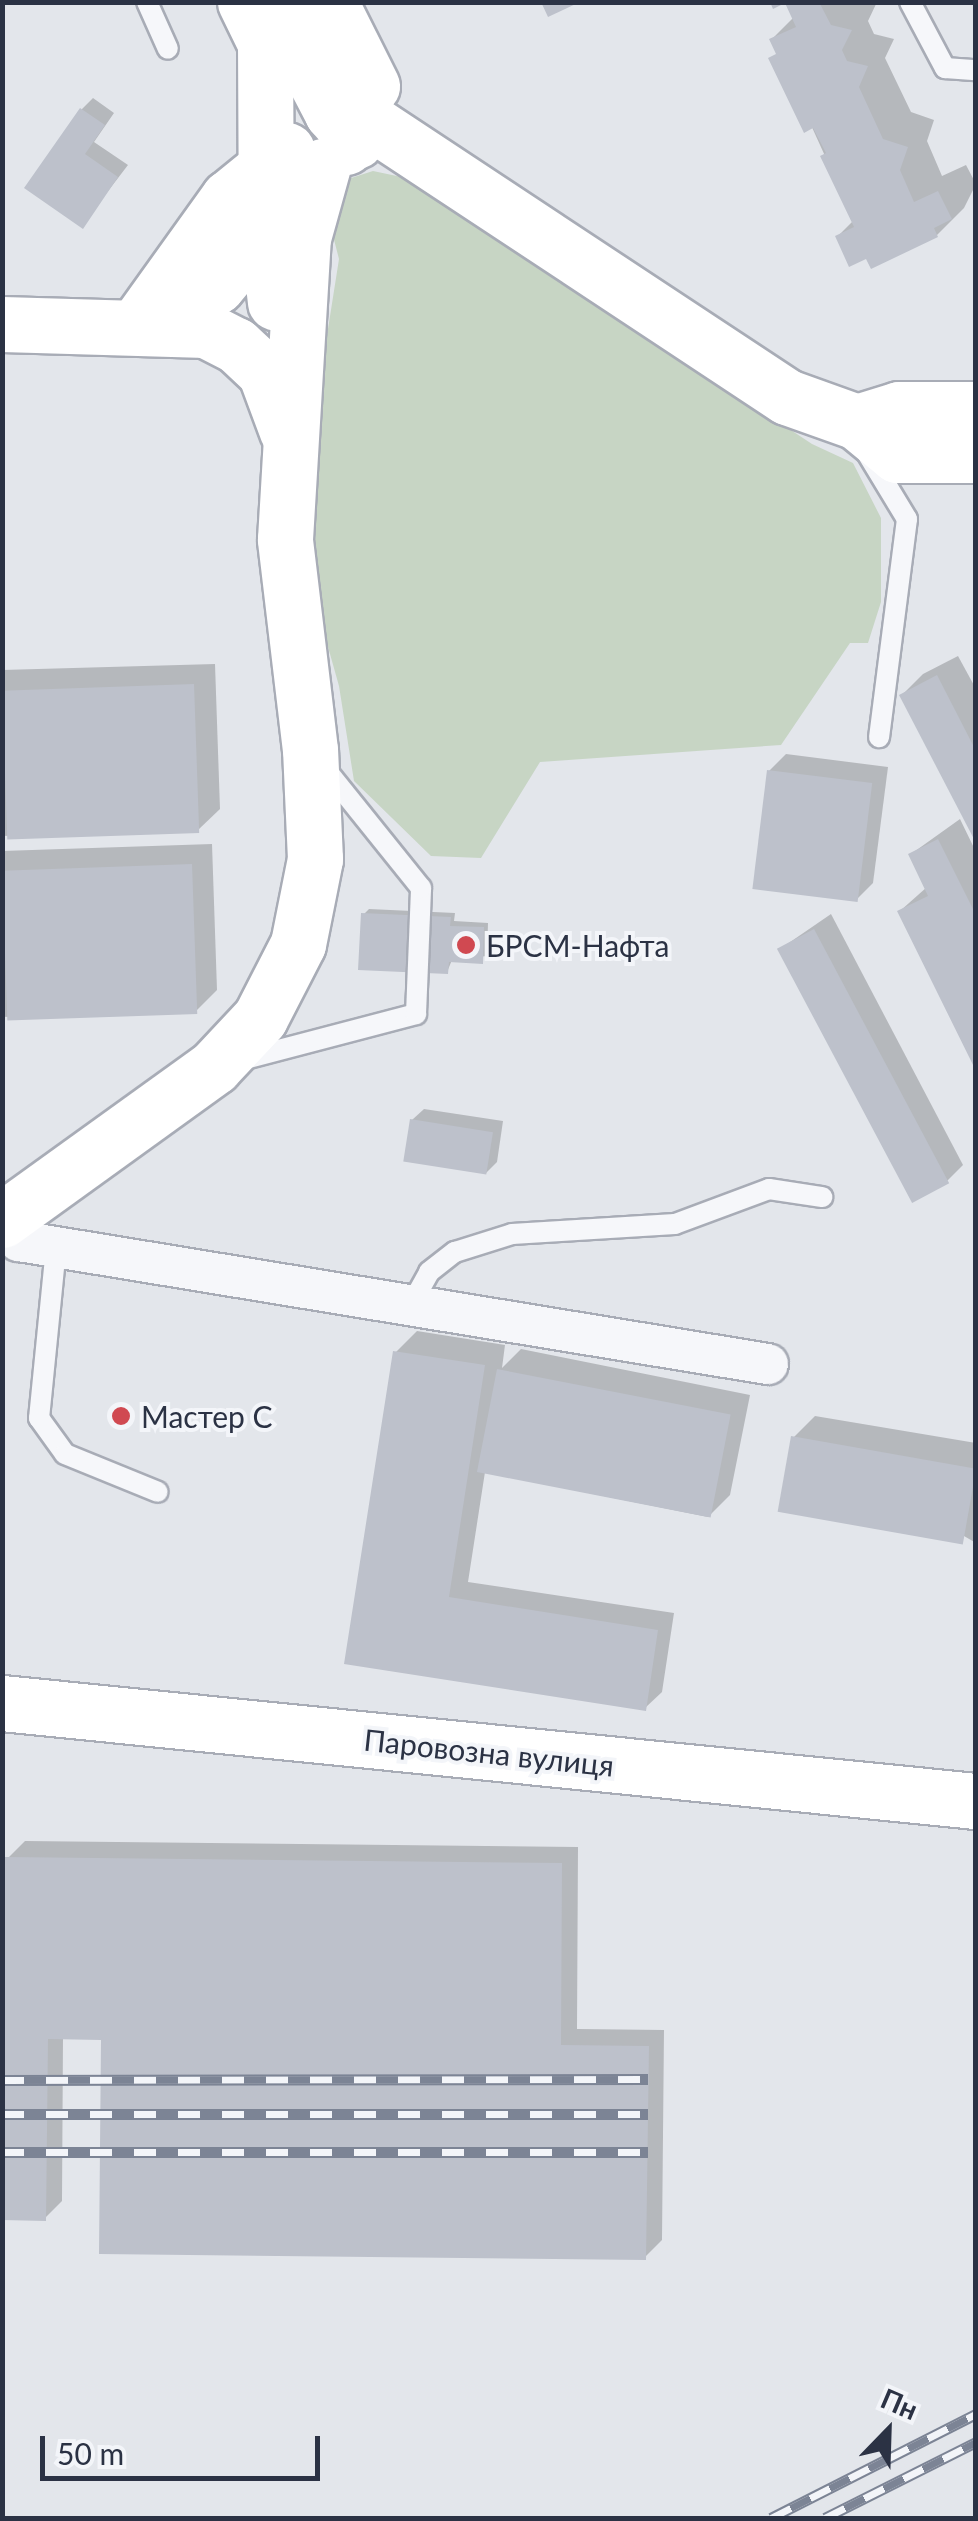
<!DOCTYPE html>
<html>
<head>
<meta charset="utf-8">
<style>
	body { margin:0 }
	#map { position:relative; width:978px; height:2521px; overflow:hidden; background:#e3e6eb; font-family:Lato,sans-serif }
	div>[style] { position:absolute }
	.green>* { inset:0; background:#c7d5c4 }
	.shadow>* { inset:0; background:#0003 }
	.building>* { inset:0; background:#bdc1cb; transform-origin:0 0 }
	.roads { filter:drop-shadow(2px 0 #a8acb6) drop-shadow(-2px 0 #a8acb6) drop-shadow(0 2px #a8acb6) drop-shadow(0 -2px #a8acb6) }
	.lane>* { height:20px; margin:-10px; padding:0 10px; transform-origin:10px; border-radius:10px; background:#f6f7fa }
	.street>* { height:40px; margin:-20px; padding:0 20px; transform-origin:20px; border-radius:20px; background:#f6f7fa }
	.secondary>* { height:55px; margin:-27.5px; padding:0 27.5px; transform-origin:27.5px; border-radius:27.5px; background:#fff }
	.rail>* { height:11px; margin-top:-5.5px; transform-origin:0; background:repeating-linear-gradient(90deg,#f3f5f9 0 22px,#7c8495 0 44px); box-sizing:border-box; border-block:2px solid #7c8495 }
	.dots>* { width:28px; height:28px; translate:-50% -50%; box-sizing:border-box; border:5px solid #f3f5f9; border-radius:50% }
	span { translate:-50% -50%; white-space:nowrap; text-align:center; line-height:1.15; -webkit-text-stroke:8px #f3f5f9; paint-order:stroke }
	.poi-label { font-size:30px; color:#2b3244 }
	.left { translate:0 -50%; text-align:left }
	.street-label { font-size:30px; color:#2b3244 }
	.frame { position:absolute; inset:0; border:5px solid #2b3244; pointer-events:none }
	.north { position:absolute; left:838px; top:2381px; width:100px; height:100px; -webkit-text-stroke:8px #f3f5f9; paint-order:stroke; rotate:23deg; font-size:28px; font-weight:700; line-height:40px; text-align:center; color:#2b3244 }
	.north::after { content:''; display:block; margin:auto; width:35px; height:45px; background:#2b3244; clip-path:polygon(50% 0,100% 100%,50% 72%,0 100%) }
	.scale { position:absolute; left:40px; top:2436px; width:280px; height:45px; box-sizing:border-box; border:5px solid #2b3244; border-top:0; padding-left:12px; font-size:30px; line-height:35px; white-space:nowrap; color:#2b3244; -webkit-text-stroke:8px #f3f5f9; paint-order:stroke }
</style>
</head>
<body>
<div id="map">
	<div class="green">
		<i style="clip-path:polygon(373px 171px,411px 179px,812px 444px,853px 463px,881px 518px,881px 602px,868px 643px,850px 643px,781px 745px,540px 762px,481px 858px,431px 856px,354px 781px,339px 686px,303px 558px,308px 456px,339px 259px,330px 224px,348px 179px)"></i>
	</div>
	<div class="shadow">
		<i style="clip-path:polygon(787px 2px,877px 2px,868px 21px,874px 34px,894px 39px,885px 58px,911px 112px,934px 120px,927px 141px,942px 176px,966px 165px,976px 184px,964px 208px,937px 235px,867px 256px,838px 236px,854px 220px,772px 39px,794px 17px)"></i>
		<i style="clip-path:polygon(93px 98px,114px 113px,94px 142px,128px 165px,82px 225px,82px 109px)"></i>
		<i style="clip-path:polygon(958px 656px,976px 689px,976px 838px,902px 695px,923px 674px)"></i>
		<i style="clip-path:polygon(215px 664px,220px 809px,198px 830px,2px 836px,2px 670px)"></i>
		<i style="clip-path:polygon(786px 754px,888px 767px,873px 883px,856px 900px,769px 771px)"></i>
		<i style="clip-path:polygon(960px 819px,976px 852px,976px 1065px,900px 911px,927px 887px,911px 854px)"></i>
		<i style="clip-path:polygon(212px 844px,217px 990px,196px 1011px,2px 1017px,2px 851px)"></i>
		<i style="clip-path:polygon(369px 909px,455px 913px,454px 921px,488px 923px,487px 956px,452px 960px,447px 972px,363px 915px)"></i>
		<i style="clip-path:polygon(831px 914px,963px 1165px,946px 1182px,780px 949px)"></i>
		<i style="clip-path:polygon(424px 1109px,503px 1121px,497px 1162px,486px 1173px,412px 1120px)"></i>
		<i style="clip-path:polygon(417px 1331px,505px 1345px,502px 1368px,521px 1349px,750px 1395px,730px 1495px,708px 1517px,485px 1472px,468px 1582px,674px 1613px,662px 1692px,645px 1708px,346px 1662px,396px 1352px)"></i>
		<i style="clip-path:polygon(815px 1416px,976px 1443px,976px 1543px,794px 1437px)"></i>
		<i style="clip-path:polygon(25px 1841px,578px 1847px,577px 2029px,664px 2030px,662px 2240px,645px 2257px,103px 2037px,63px 2037px,62px 2201px,45px 2218px,2px 2218px,8px 1858px)"></i>
	</div>
	<div class="building">
		<i style="clip-path:polygon(541px 2px,580px 2px,548px 17px)"></i>
		<i style="clip-path:polygon(770px 2px,819px 2px,831px 25px,852px 30px,842px 50px,847px 61px,868px 66px,859px 87px,883px 139px,908px 147px,900px 170px,914px 202px,938px 191px,952px 219px,934px 228px,938px 237px,871px 269px,866px 259px,849px 267px,835px 236px,854px 227px,820px 156px,826px 153px,813px 128px,804px 133px,768px 58px,776px 54px,769px 39px,796px 27px,785px 3px,773px 9px)"></i>
		<i style="clip-path:polygon(80px 108px,105px 125px,85px 154px,118px 177px,83px 229px,24px 188px)"></i>
		<i style="clip-path:polygon(937px 675px,976px 751px,976px 843px,899px 695px)"></i>
		<i style="left:194px;top:684px;width:149px;height:192px;rotate:88deg"></i>
		<i style="left:767px;top:770px;width:106px;height:120px;rotate:7deg"></i>
		<i style="clip-path:polygon(938px 839px,976px 915px,976px 1071px,897px 911px,928px 896px,908px 854px)"></i>
		<i style="left:192px;top:864px;width:150px;height:190px;rotate:88deg"></i>
		<i style="clip-path:polygon(361px 913px,451px 917px,450px 926px,484px 927px,483px 964px,449px 962px,448px 974px,358px 970px)"></i>
		<i style="left:814px;top:929px;width:288px;height:42px;rotate:62deg"></i>
		<i style="left:410px;top:1119px;width:84px;height:43px;rotate:9deg"></i>
		<i style="clip-path:polygon(393px 1351px,485px 1365px,449px 1597px,658px 1630px,646px 1711px,344px 1664px)"></i>
		<i style="left:497px;top:1369px;width:238px;height:105px;rotate:11deg"></i>
		<i style="left:791px;top:1436px;width:188px;height:77px;rotate:10deg"></i>
		<i style="clip-path:polygon(5px 1857px,562px 1863px,561px 2045px,649px 2046px,646px 2260px,99px 2254px,101px 2040px,48px 2039px,46px 2221px,2px 2220px)"></i>
	</div>
	<div class="roads">
		<div class="lane">
			<i style="left:147px;top:2px;width:51px;rotate:65.9deg"></i>
			<i style="left:910px;top:2px;width:75px;rotate:62.1deg"></i>
			<i style="left:945px;top:68px;width:31px;rotate:4deg"></i>
			<i style="left:864px;top:448px;width:83px;rotate:58.8deg"></i>
			<i style="left:907px;top:519px;width:220px;rotate:97.3deg"></i>
			<i style="left:241px;top:1060px;width:181px;rotate:-14.7deg"></i>
			<i style="left:416px;top:1014px;width:126px;rotate:-87.7deg"></i>
			<i style="left:421px;top:888px;width:158px;rotate:-128.8deg"></i>
			<i style="left:56px;top:1248px;width:171px;rotate:95.7deg"></i>
			<i style="left:39px;top:1418px;width:44px;rotate:54.2deg"></i>
			<i style="left:65px;top:1454px;width:100px;rotate:22.2deg"></i>
			<i style="left:411px;top:1305px;width:38px;rotate:-61deg"></i>
			<i style="left:429px;top:1272px;width:33px;rotate:-38deg"></i>
			<i style="left:455px;top:1252px;width:60px;rotate:-17.5deg"></i>
			<i style="left:512px;top:1234px;width:163px;rotate:-3.5deg"></i>
			<i style="left:675px;top:1224px;width:100px;rotate:-20.4deg"></i>
			<i style="left:769px;top:1189px;width:54px;rotate:8.6deg"></i>
		</div>
		<div class="street">
			<i style="left:5px;top:1219px;width:26px;rotate:58deg"></i>
			<i style="left:19px;top:1241px;width:759px;rotate:9.33deg"></i>
		</div>
		<div class="secondary">
			<i style="left:245px;top:2px;width:46px;rotate:64deg"></i>
			<i style="left:265px;top:43px;width:181px;rotate:89.7deg"></i>
			<i style="left:266px;top:224px;width:79px;rotate:83.4deg"></i>
			<i style="left:274px;top:2px;width:125px;rotate:62.4deg"></i>
			<i style="left:332px;top:113px;width:37px;rotate:49deg"></i>
			<i style="left:330px;top:2px;width:94px;rotate:63.4deg"></i>
			<i style="left:332px;top:113px;width:31px;rotate:7deg"></i>
			<i style="left:363px;top:117px;width:508px;rotate:33.44deg"></i>
			<i style="left:787px;top:397px;width:74px;rotate:19.7deg"></i>
			<i style="left:857px;top:422px;width:52px;rotate:39.5deg"></i>
			<i style="left:897px;top:455px;width:79px"></i>
			<i style="left:346px;top:147px;width:34px;rotate:-60deg"></i>
			<i style="left:363px;top:117px;width:63px;rotate:-98.3deg"></i>
			<i style="left:142px;top:318px;width:148px;rotate:-54.4deg"></i>
			<i style="left:228px;top:198px;width:76px;rotate:-39.1deg"></i>
			<i style="left:2px;top:324px;width:204px;rotate:1.7deg"></i>
			<i style="left:206px;top:330px;width:34px;rotate:27deg"></i>
			<i style="left:236px;top:345px;width:40px;rotate:43deg"></i>
			<i style="left:265px;top:372px;width:63px;rotate:69.6deg"></i>
			<i style="left:138px;top:325px;width:88px;rotate:-26.3deg"></i>
			<i style="left:217px;top:286px;width:99px;rotate:-50.3deg"></i>
			<i style="left:857px;top:422px;width:44px;rotate:-17.2deg"></i>
			<i style="left:899px;top:409px;width:77px"></i>
			<i style="left:2px;top:1220px;width:261px;rotate:-35.8deg"></i>
			<i style="left:214px;top:1067px;width:67px;rotate:-46.8deg"></i>
			<i style="left:260px;top:1018px;width:83px;rotate:-62.8deg"></i>
			<i style="left:298px;top:944px;width:87px;rotate:-78.7deg"></i>
			<i style="left:315px;top:859px;width:109px;rotate:-92.6deg"></i>
			<i style="left:310px;top:750px;width:212px;rotate:-96.8deg"></i>
			<i style="left:285px;top:539px;width:302px;rotate:-86.6deg"></i>
			<i style="left:303px;top:238px;width:75px;rotate:-74.5deg"></i>
			<i style="left:2px;top:1703px;width:979px;rotate:5.75deg"></i>
		</div>
	</div>
	<div class="rail">
		<i style="left:2px;top:2080px;width:646px;rotate:-0.09deg"></i>
		<i style="left:2px;top:2114px;width:646px"></i>
		<i style="left:2px;top:2152px;width:646px"></i>
		<i style="left:771px;top:2518px;width:230px;rotate:-26.9deg"></i>
		<i style="left:825px;top:2518px;width:169px;rotate:-26.7deg"></i>
	</div>
	<div class="dots">
		<i style="left:466px;top:945px;background:#d04951"></i>
		<i style="left:121px;top:1416px;background:#d04951"></i>
	</div>
	<div class="poi-label">
		<span class="left" style="left:486px;top:945px">БРСМ-Нафта</span>
		<span class="left" style="left:141px;top:1416px">Мастер С</span>
	</div>
	<div class="street-label">
		<span style="left:489px;top:1752px;rotate:6deg">Паровозна вулиця</span>
	</div>
	<div class="frame"></div>
	<div class="north">Пн</div>
	<div class="scale">50 m</div>
</div>
</body>
</html>
